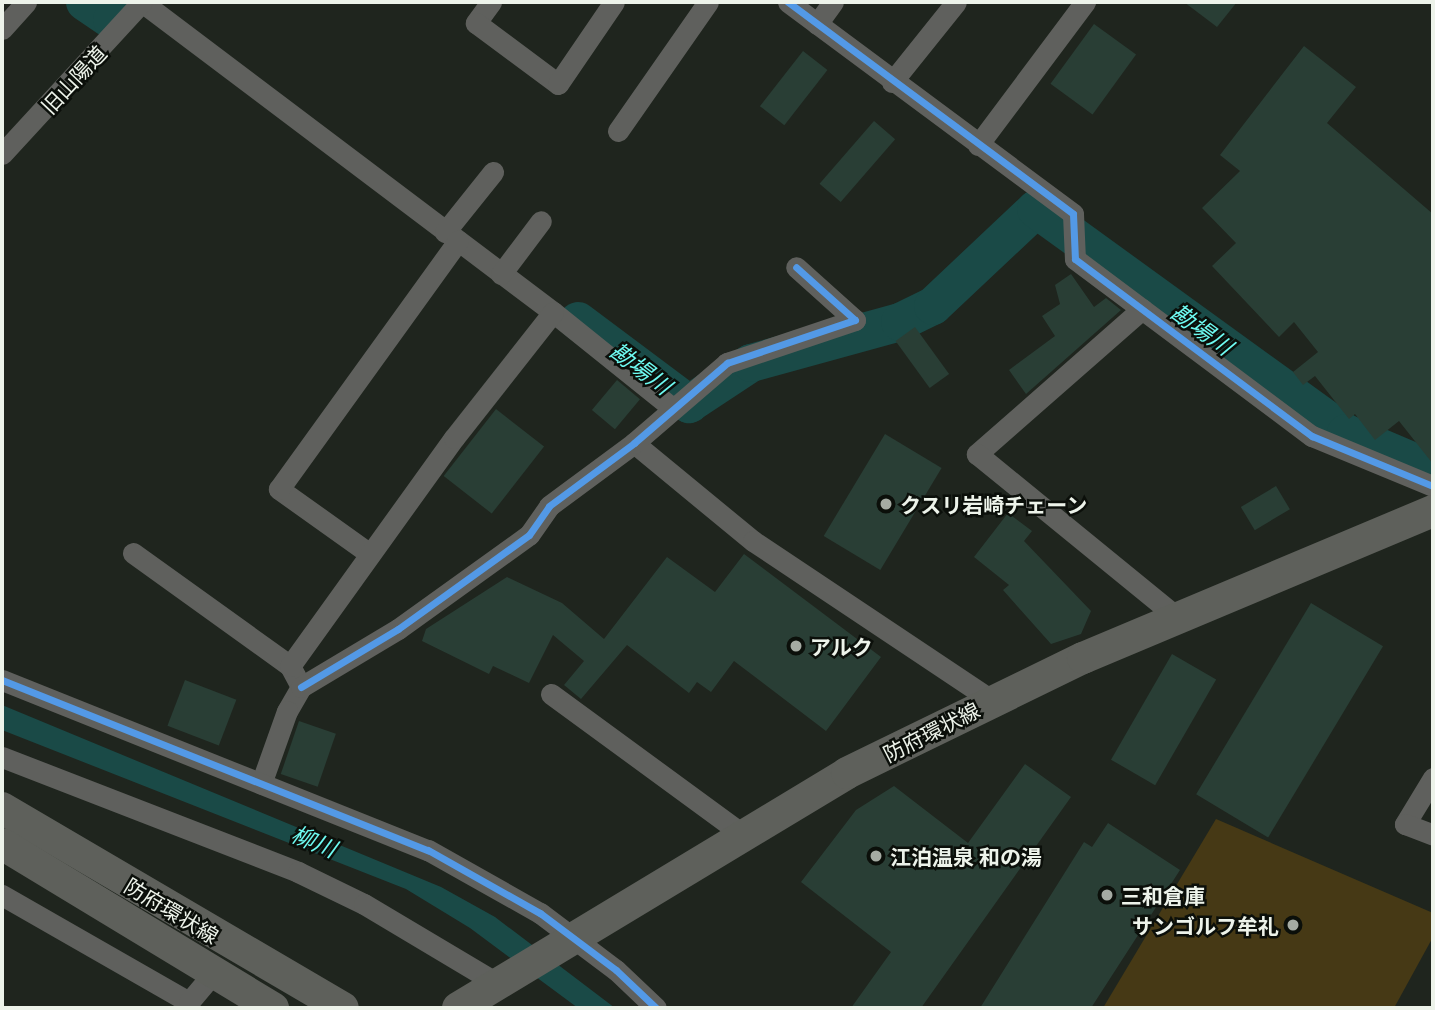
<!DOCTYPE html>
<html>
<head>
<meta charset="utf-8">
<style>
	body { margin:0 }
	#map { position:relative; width:1435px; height:1010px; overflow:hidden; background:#1f251e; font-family:"Playfair Display","Noto Sans JP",serif }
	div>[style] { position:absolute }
	.green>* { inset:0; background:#463915 }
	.water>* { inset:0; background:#1a4a47 }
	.river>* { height:38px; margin:-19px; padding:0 19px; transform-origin:19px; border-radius:19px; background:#1a4a47 }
	.building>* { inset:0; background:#293e35; transform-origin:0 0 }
	.street>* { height:21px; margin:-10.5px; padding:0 10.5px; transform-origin:10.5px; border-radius:10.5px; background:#5f605d }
	.primary>* { height:32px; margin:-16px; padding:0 16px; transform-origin:16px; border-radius:16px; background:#5e605b }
	.cycleway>* { height:7px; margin:-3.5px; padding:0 3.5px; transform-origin:3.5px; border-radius:3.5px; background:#5399e6 }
	.dots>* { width:19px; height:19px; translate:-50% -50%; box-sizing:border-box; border:4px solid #0b0f0a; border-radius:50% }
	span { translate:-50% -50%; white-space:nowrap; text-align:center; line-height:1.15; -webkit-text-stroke:5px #0b0f0a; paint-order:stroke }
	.street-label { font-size:21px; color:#edf3ea }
	.poi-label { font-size:21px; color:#edf3ea; font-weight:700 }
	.left { translate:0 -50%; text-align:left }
	.right { translate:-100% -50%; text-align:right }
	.water-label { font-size:23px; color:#6efbf2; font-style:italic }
	.frame { position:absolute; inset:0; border:4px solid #edf3ea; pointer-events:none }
</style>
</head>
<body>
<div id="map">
	<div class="green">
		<i style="clip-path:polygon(1216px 819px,1433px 913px,1433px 937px,1394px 1008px,1103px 1008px)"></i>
	</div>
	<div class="water">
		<i style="clip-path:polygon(2px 705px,441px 887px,495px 917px,615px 1008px,578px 1008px,470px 928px,406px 889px,2px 730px)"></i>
	</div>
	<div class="river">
		<i style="left:85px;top:2px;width:32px;rotate:34deg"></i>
		<i style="left:112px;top:20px;width:23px;rotate:-50deg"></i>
		<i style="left:578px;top:321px;width:139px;rotate:36.8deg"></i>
		<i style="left:689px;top:404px;width:74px;rotate:-33.5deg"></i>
		<i style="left:751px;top:363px;width:155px;rotate:-15.4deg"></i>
		<i style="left:900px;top:322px;width:37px;rotate:-26deg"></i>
		<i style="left:933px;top:306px;width:141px;rotate:-43.3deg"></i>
		<i style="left:1036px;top:209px;width:382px;rotate:35.9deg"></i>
		<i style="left:1346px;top:433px;width:95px;rotate:23deg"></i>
	</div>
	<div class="building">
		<i style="clip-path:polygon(1184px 2px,1237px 2px,1217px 27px)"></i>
		<i style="left:1094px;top:24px;width:52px;height:74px;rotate:36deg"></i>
		<i style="clip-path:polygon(1304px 46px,1356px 87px,1327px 123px,1433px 214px,1433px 464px,1399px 421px,1375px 440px,1355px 414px,1349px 419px,1315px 376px,1303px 385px,1293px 372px,1318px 352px,1294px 322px,1279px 337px,1212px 266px,1236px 243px,1202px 208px,1240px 171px,1220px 155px)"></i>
		<i style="left:803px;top:51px;width:31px;height:70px;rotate:38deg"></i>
		<i style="left:874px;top:121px;width:28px;height:83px;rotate:41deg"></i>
		<i style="clip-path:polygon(1071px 274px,1094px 307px,1106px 298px,1121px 310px,1026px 394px,1009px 370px,1055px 336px,1042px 316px,1060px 304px,1055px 285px)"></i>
		<i style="left:915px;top:327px;width:58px;height:24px;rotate:54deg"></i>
		<i style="left:617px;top:380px;width:30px;height:39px;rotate:40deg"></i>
		<i style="left:496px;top:409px;width:61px;height:85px;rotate:38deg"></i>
		<i style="left:885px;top:434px;width:66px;height:119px;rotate:31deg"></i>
		<i style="left:1276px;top:486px;width:27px;height:41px;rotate:59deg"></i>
		<i style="clip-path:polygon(1008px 513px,1032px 531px,1024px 541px,1091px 611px,1081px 634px,1051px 644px,1003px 590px,1009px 585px,974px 557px)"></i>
		<i style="clip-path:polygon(744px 554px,881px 657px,826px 731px,734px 661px,711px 692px,697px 682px,689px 693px,627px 645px,581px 699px,564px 685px,584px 661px,553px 635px,529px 683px,493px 666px,489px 674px,422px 641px,426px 629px,507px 577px,562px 603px,604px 639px,667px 557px,715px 592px)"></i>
		<i style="left:1311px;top:603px;width:84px;height:223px;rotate:31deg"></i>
		<i style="left:1172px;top:654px;width:51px;height:122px;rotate:30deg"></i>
		<i style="left:185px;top:680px;width:55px;height:49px;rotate:21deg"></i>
		<i style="left:299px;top:721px;width:39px;height:56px;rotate:19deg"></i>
		<i style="clip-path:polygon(1025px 764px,1071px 797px,921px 1008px,851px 1008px,891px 952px,801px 882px,856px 810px,894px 786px,968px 843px)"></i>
		<i style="clip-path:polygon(1108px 823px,1180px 870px,1091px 1008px,980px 1008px,1084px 842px,1092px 847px)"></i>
	</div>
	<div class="street">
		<i style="left:142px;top:2px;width:515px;rotate:37.03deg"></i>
		<i style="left:553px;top:312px;width:151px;rotate:38.8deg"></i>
		<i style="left:491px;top:2px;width:26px;rotate:126deg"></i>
		<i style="left:476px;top:23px;width:102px;rotate:36.6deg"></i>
		<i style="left:558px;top:84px;width:99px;rotate:-55.7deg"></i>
		<i style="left:788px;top:2px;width:355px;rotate:36.6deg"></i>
		<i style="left:1073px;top:214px;width:45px;rotate:87.5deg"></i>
		<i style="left:1075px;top:259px;width:296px;rotate:36.8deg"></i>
		<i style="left:1312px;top:436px;width:131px;rotate:22.5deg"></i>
		<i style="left:817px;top:24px;width:27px;rotate:-54deg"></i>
		<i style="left:2px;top:29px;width:36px;rotate:-48deg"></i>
		<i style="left:892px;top:82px;width:102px;rotate:-51.3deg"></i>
		<i style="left:618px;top:131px;width:157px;rotate:-55.1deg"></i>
		<i style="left:978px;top:145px;width:179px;rotate:-53.2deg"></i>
		<i style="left:2px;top:154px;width:207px;rotate:-47.4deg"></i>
		<i style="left:445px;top:232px;width:77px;rotate:-51.3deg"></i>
		<i style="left:501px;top:274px;width:66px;rotate:-53deg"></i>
		<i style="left:1142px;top:309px;width:220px;rotate:138.7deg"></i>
		<i style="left:977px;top:454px;width:258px;rotate:39.2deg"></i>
		<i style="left:634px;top:443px;width:154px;rotate:39.5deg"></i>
		<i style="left:753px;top:541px;width:286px;rotate:33.7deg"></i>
		<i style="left:133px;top:553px;width:193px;rotate:35.7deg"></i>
		<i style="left:290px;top:666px;width:24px;rotate:62deg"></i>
		<i style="left:301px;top:687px;width:28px;rotate:120deg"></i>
		<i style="left:287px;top:711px;width:77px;rotate:109.6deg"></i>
		<i style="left:370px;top:554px;width:112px;rotate:-144.5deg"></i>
		<i style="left:279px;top:489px;width:306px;rotate:-54.2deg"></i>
		<i style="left:290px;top:666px;width:281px;rotate:-54.3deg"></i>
		<i style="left:454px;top:438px;width:160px;rotate:-51.8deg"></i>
		<i style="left:2px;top:680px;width:459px;rotate:21.8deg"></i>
		<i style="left:428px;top:850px;width:129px;rotate:29.4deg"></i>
		<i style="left:540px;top:913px;width:95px;rotate:36.9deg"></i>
		<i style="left:616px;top:970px;width:55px;rotate:43.5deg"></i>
		<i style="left:301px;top:687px;width:113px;rotate:-30.9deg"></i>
		<i style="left:398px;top:629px;width:161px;rotate:-35.7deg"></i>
		<i style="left:529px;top:535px;width:35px;rotate:-55deg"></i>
		<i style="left:549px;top:506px;width:106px;rotate:-36.5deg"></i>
		<i style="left:634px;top:443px;width:123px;rotate:-40.7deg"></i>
		<i style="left:727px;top:363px;width:135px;rotate:-18.6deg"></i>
		<i style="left:855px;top:320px;width:79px;rotate:-138.1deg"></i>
		<i style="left:551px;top:694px;width:237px;rotate:36.2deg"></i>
		<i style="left:2px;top:757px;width:318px;rotate:21.2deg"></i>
		<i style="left:298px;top:872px;width:73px;rotate:25.9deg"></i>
		<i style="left:364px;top:904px;width:156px;rotate:30.8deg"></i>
		<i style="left:1433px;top:778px;width:54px;rotate:121.3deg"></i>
		<i style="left:1405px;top:824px;width:30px;rotate:21deg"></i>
		<i style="left:2px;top:895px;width:215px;rotate:29.8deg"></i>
		<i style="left:189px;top:1002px;width:38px;rotate:-50deg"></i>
	</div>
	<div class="primary">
		<i style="left:2px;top:808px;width:395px;rotate:30.4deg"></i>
		<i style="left:2px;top:844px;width:317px;rotate:31.2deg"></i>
		<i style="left:458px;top:1008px;width:454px;rotate:-31.1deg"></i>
		<i style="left:847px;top:773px;width:263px;rotate:-26deg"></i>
		<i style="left:1083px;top:658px;width:380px;rotate:-22.8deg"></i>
	</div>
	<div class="cycleway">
		<i style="left:788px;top:2px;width:355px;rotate:36.6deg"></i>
		<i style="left:1073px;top:214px;width:45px;rotate:87.5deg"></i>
		<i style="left:1075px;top:259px;width:296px;rotate:36.8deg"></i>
		<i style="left:1312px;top:436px;width:131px;rotate:22.5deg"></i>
		<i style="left:2px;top:680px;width:459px;rotate:21.8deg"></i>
		<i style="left:428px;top:850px;width:129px;rotate:29.4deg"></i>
		<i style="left:540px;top:913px;width:95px;rotate:36.9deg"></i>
		<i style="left:616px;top:970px;width:55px;rotate:43.5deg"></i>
		<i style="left:301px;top:687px;width:113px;rotate:-30.9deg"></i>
		<i style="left:398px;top:629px;width:161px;rotate:-35.7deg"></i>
		<i style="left:529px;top:535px;width:35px;rotate:-55deg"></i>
		<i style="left:549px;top:506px;width:106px;rotate:-36.5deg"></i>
		<i style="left:634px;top:443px;width:123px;rotate:-40.7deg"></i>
		<i style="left:727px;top:363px;width:135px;rotate:-18.6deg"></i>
		<i style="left:855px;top:320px;width:79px;rotate:-138.1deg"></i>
	</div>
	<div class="dots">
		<i style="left:886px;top:504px;background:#a5aba3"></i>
		<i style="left:796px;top:646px;background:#a5aba3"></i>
		<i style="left:876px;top:856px;background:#a5aba3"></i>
		<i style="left:1107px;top:895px;background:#a5aba3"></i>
		<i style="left:1293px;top:925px;background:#a5aba3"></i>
	</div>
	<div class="street-label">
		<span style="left:73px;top:79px;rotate:-47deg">旧山陽道</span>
		<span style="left:931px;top:731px;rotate:-27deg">防府環状線</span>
		<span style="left:172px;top:910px;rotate:31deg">防府環状線</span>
	</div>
	<div class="poi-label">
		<span class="left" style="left:900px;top:504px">クスリ岩崎チェーン</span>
		<span class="left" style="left:810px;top:646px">アルク</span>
		<span class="left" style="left:890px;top:856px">江泊温泉 和の湯</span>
		<span class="left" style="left:1121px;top:895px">三和倉庫</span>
		<span class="right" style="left:1279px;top:925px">サンゴルフ牟礼</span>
	</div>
	<div class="water-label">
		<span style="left:1202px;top:329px;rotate:36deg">勘場川</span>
		<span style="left:641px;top:368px;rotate:37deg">勘場川</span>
		<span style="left:314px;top:841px;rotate:22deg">柳川</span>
	</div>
	<div class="frame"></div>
</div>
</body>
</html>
